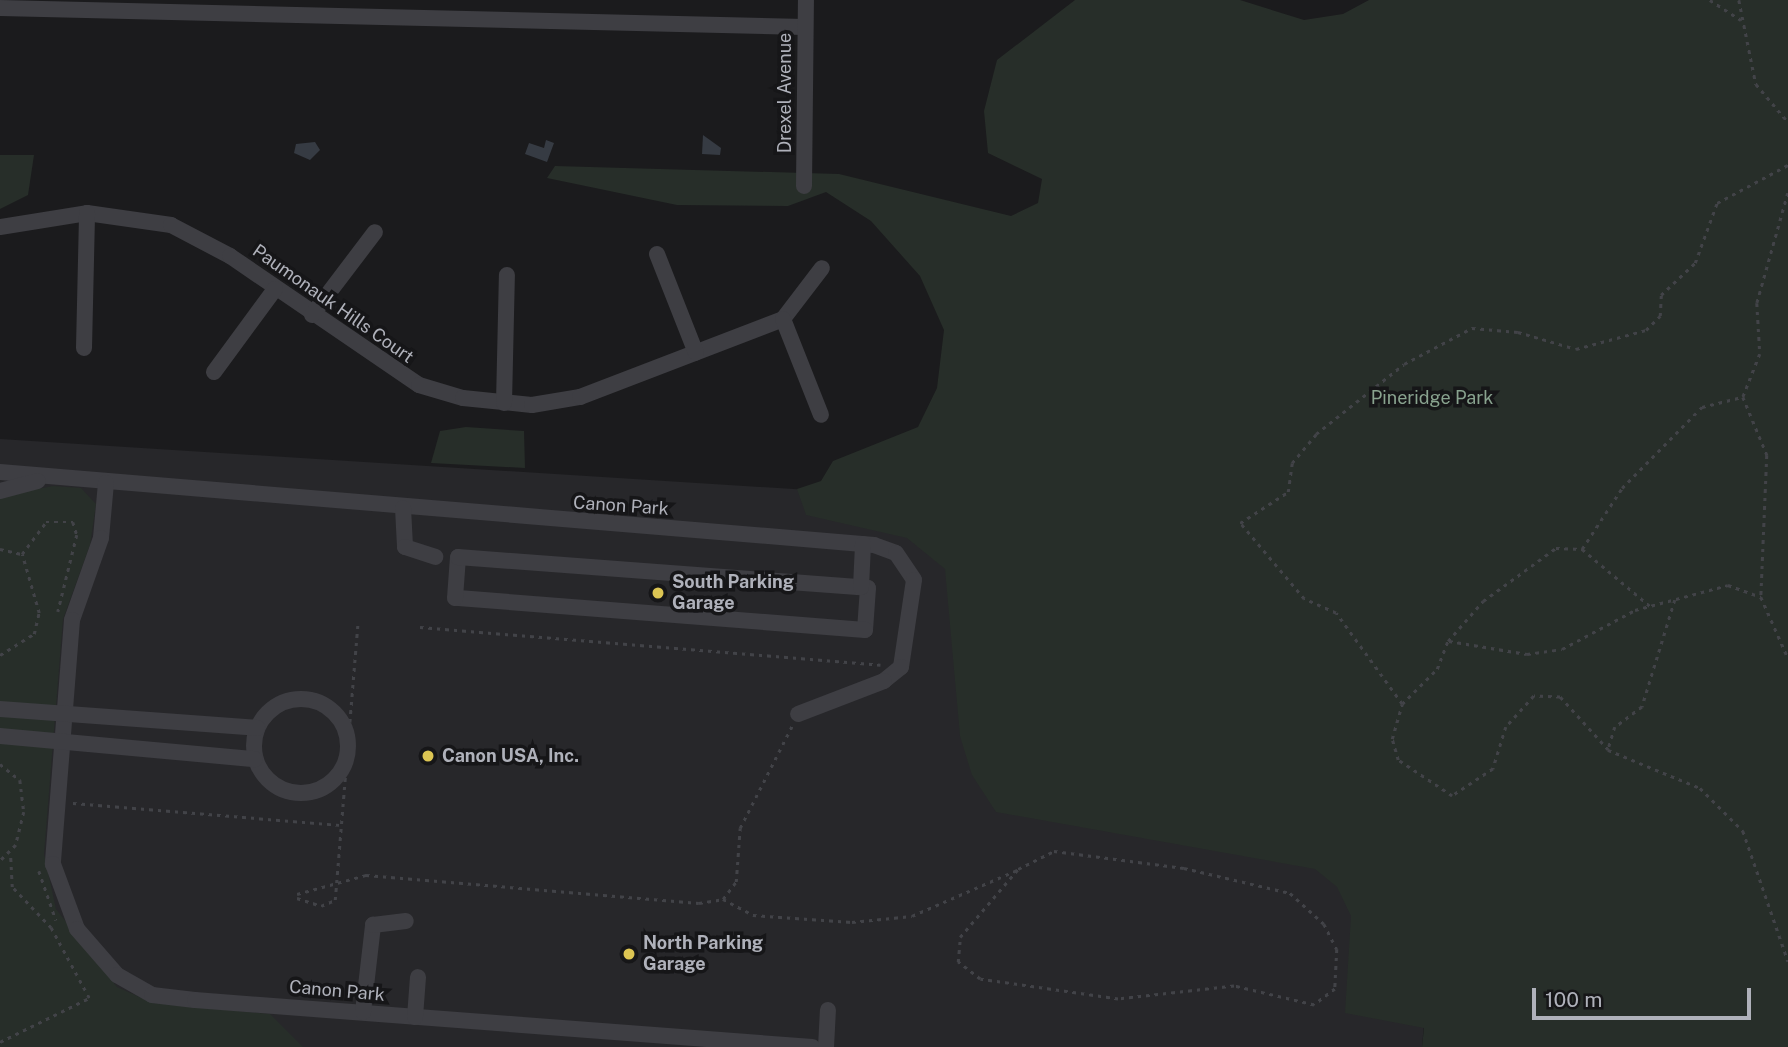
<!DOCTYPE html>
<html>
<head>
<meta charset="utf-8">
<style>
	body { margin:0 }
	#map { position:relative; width:1788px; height:1047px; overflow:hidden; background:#1b1b1d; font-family:"Public Sans",sans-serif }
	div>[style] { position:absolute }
	.built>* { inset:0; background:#27272a }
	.green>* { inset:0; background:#272e29 }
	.water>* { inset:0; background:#363b43 }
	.path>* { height:2.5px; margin-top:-1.25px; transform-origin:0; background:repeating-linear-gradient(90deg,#424348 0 3.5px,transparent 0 8.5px) }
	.minor>* { height:16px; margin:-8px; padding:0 8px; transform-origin:8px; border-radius:8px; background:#3e3e43 }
	.minor>.ring { margin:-8px; padding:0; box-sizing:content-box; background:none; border:16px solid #3e3e43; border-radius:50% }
	.dots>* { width:19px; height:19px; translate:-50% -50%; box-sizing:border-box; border:4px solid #161618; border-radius:50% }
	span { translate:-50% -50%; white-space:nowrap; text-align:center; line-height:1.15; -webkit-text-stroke:7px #161618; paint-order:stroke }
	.street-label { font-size:18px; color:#afb1ba }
	.park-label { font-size:18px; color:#89a38f }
	.poi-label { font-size:18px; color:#afb1ba; font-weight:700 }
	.left { translate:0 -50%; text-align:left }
	.scale { position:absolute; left:1532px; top:988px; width:219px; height:32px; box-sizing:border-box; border:4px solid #afb1ba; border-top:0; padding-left:9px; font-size:21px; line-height:24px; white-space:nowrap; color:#afb1ba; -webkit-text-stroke:5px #161618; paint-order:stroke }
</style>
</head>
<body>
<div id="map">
	<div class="built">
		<i style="clip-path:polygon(0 439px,1094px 508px,1442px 812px,1422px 1047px,0 1047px)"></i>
	</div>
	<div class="green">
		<i style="clip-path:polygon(1075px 0,1240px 0,1304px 20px,1343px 14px,1369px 0,1788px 0,1788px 1047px,1422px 1047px,1424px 1028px,1345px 1013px,1351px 916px,1337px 887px,1315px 869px,996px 812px,972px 775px,960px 736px,945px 569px,907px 538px,806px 515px,797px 489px,821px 481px,833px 461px,918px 427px,937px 388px,944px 330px,920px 276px,871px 221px,826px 192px,788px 206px,677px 205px,547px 178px,555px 166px,839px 174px,1011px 216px,1038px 203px,1042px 179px,988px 153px,984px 111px,997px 60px)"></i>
		<i style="clip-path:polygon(0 155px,34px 155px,28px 195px,0 209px)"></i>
		<i style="clip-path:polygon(466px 427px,524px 431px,525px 468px,431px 463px,440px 431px)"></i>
		<i style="clip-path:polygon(53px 486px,81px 488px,96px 504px,90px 545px,63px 619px,44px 854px,56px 909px,117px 987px,153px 1003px,270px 1014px,303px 1047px,0 1047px,0 496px)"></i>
	</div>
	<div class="water">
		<i style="clip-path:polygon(703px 135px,721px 148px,720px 155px,702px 154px)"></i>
		<i style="clip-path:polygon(546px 140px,554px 143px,547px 162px,525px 154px,529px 143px,544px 148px)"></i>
		<i style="clip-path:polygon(315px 142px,320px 150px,310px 160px,294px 153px,296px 144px)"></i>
	</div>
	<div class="path">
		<i style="left:1710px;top:0;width:37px;rotate:33deg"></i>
		<i style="left:1739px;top:0;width:86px;rotate:78.6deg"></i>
		<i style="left:1756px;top:84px;width:50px;rotate:49.9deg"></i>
		<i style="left:1788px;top:193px;width:114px;rotate:105.7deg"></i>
		<i style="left:1757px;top:303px;width:51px;rotate:86.6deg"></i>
		<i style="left:1760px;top:354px;width:46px;rotate:111.6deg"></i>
		<i style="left:1743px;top:397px;width:63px;rotate:67.5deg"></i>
		<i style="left:1767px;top:455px;width:142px;rotate:92.4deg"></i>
		<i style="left:1761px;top:597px;width:67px;rotate:66.1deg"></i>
		<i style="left:0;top:549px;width:23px;rotate:13deg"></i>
		<i style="left:1582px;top:549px;width:73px;rotate:-56.7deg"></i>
		<i style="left:1622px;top:488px;width:114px;rotate:-45.4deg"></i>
		<i style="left:1702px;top:407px;width:41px;rotate:-14deg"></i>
		<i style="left:22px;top:554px;width:40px;rotate:-53deg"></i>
		<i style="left:46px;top:522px;width:27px"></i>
		<i style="left:73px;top:522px;width:14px;rotate:73deg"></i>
		<i style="left:77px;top:535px;width:79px;rotate:103.9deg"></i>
		<i style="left:1675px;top:600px;width:112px;rotate:107.1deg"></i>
		<i style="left:1642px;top:707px;width:34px;rotate:143deg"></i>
		<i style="left:1615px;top:727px;width:24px;rotate:107deg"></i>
		<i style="left:1608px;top:750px;width:100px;rotate:22.4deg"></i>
		<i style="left:1700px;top:788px;width:61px;rotate:45deg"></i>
		<i style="left:1743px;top:831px;width:138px;rotate:70.9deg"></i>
		<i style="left:420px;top:627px;width:462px;rotate:4.7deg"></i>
		<i style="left:1449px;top:641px;width:79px;rotate:9.5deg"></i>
		<i style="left:1527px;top:654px;width:35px;rotate:-8deg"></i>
		<i style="left:1562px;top:649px;width:83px;rotate:-28.1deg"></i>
		<i style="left:1635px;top:610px;width:96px;rotate:-15deg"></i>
		<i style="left:1728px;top:585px;width:35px;rotate:20deg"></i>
		<i style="left:0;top:655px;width:40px;rotate:-32deg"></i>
		<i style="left:34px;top:634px;width:22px;rotate:-77deg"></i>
		<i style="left:39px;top:613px;width:61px;rotate:-106.1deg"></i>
		<i style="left:1402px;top:704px;width:112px;rotate:-126deg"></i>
		<i style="left:1336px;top:613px;width:35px;rotate:-156deg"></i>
		<i style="left:1304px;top:599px;width:99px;rotate:-130.1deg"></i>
		<i style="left:1240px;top:523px;width:57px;rotate:-32.9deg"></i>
		<i style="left:1288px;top:492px;width:29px;rotate:-82deg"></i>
		<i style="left:1292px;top:463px;width:38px;rotate:-50deg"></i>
		<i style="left:1316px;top:434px;width:112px;rotate:-38.5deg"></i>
		<i style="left:1404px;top:364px;width:77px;rotate:-27.9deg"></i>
		<i style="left:1472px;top:328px;width:46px;rotate:5deg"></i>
		<i style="left:1518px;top:332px;width:60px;rotate:16.3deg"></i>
		<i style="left:1576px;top:349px;width:73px;rotate:-15.2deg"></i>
		<i style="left:1646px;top:330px;width:20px;rotate:-45deg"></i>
		<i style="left:1660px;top:316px;width:21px;rotate:-87deg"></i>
		<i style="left:1661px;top:295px;width:47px;rotate:-43.3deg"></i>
		<i style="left:1695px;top:263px;width:64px;rotate:-69.9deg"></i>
		<i style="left:1717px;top:203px;width:81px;rotate:-28.2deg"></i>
		<i style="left:1608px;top:750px;width:72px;rotate:-132.2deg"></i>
		<i style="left:1560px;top:697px;width:26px;rotate:-178deg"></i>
		<i style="left:1534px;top:696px;width:42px;rotate:132.1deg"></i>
		<i style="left:1506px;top:727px;width:44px;rotate:107.2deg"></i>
		<i style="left:1493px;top:769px;width:49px;rotate:146.6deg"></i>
		<i style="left:1452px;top:796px;width:65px;rotate:-146.3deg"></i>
		<i style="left:1398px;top:760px;width:22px;rotate:-106deg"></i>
		<i style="left:1392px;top:739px;width:36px;rotate:-74deg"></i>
		<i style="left:1402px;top:704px;width:49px;rotate:-45deg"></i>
		<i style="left:1437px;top:669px;width:30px;rotate:-69deg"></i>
		<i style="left:1448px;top:641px;width:53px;rotate:-48.8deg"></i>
		<i style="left:1483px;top:601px;width:90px;rotate:-36deg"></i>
		<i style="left:1556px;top:548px;width:26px;rotate:2deg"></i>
		<i style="left:1582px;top:549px;width:89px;rotate:40deg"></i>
		<i style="left:0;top:764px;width:26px;rotate:39deg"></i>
		<i style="left:20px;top:780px;width:32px;rotate:83deg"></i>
		<i style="left:24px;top:812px;width:34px;rotate:104deg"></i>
		<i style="left:16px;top:845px;width:23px;rotate:135deg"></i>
		<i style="left:73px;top:803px;width:270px;rotate:4.7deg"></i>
		<i style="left:1054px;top:851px;width:131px;rotate:7.5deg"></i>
		<i style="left:1184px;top:868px;width:109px;rotate:13.3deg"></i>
		<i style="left:1290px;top:893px;width:46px;rotate:42.4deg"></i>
		<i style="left:1324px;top:924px;width:28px;rotate:63deg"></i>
		<i style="left:1337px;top:949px;width:40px;rotate:92.9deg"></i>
		<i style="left:1335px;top:989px;width:26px;rotate:143deg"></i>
		<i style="left:1314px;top:1005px;width:82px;rotate:-166.6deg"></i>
		<i style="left:1234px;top:986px;width:117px;rotate:173.6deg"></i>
		<i style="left:1118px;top:999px;width:139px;rotate:-171.8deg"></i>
		<i style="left:980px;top:979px;width:28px;rotate:-142deg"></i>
		<i style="left:958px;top:962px;width:25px;rotate:-85deg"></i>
		<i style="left:960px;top:937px;width:89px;rotate:-49.5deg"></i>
		<i style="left:1018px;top:869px;width:40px;rotate:-26.6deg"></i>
		<i style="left:39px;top:871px;width:52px;rotate:70.9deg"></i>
		<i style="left:297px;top:894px;width:72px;rotate:-15.4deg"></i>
		<i style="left:366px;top:875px;width:334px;rotate:4.8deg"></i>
		<i style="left:699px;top:903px;width:24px;rotate:-9deg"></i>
		<i style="left:723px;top:899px;width:21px;rotate:-53deg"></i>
		<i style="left:736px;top:882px;width:54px;rotate:-85.8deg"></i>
		<i style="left:740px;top:828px;width:114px;rotate:-63deg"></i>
		<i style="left:297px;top:898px;width:25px;rotate:18deg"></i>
		<i style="left:321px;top:906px;width:15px;rotate:-23deg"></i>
		<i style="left:335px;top:900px;width:279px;rotate:-85.3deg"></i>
		<i style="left:723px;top:899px;width:34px;rotate:28deg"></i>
		<i style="left:753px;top:915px;width:99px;rotate:4deg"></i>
		<i style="left:852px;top:922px;width:60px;rotate:-5.7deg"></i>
		<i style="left:912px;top:916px;width:115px;rotate:-23.7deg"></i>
		<i style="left:0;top:1042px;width:99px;rotate:-26.3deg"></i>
		<i style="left:89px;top:998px;width:80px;rotate:-118.5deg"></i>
		<i style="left:51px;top:928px;width:57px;rotate:-133.6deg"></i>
		<i style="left:12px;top:887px;width:33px;rotate:-93deg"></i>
	</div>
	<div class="minor">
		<i style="left:0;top:8px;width:805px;rotate:1.35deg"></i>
		<i style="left:804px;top:186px;width:186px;rotate:-89.4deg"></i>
		<i style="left:0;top:227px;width:88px;rotate:-9.1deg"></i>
		<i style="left:87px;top:213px;width:85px;rotate:8.1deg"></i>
		<i style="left:171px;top:225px;width:67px;rotate:27.7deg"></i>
		<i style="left:230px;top:256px;width:229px;rotate:34.3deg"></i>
		<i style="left:419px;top:385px;width:46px;rotate:16.5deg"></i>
		<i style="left:463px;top:398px;width:69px;rotate:5.8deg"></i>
		<i style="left:532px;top:405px;width:49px;rotate:-9.5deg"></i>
		<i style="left:580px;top:397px;width:217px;rotate:-21deg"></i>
		<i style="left:783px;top:319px;width:64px;rotate:-52.6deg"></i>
		<i style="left:657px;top:254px;width:106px;rotate:68.5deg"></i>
		<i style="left:312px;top:315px;width:104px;rotate:-52.8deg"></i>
		<i style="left:783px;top:319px;width:103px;rotate:68.4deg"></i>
		<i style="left:84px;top:348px;width:135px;rotate:-88.7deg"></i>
		<i style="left:214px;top:372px;width:103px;rotate:-53.7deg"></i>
		<i style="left:504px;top:403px;width:128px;rotate:-88.7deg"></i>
		<i style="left:0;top:472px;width:877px;rotate:4.77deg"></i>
		<i style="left:874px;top:545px;width:23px;rotate:20deg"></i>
		<i style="left:896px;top:553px;width:32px;rotate:56deg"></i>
		<i style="left:914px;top:580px;width:88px;rotate:98.5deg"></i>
		<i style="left:901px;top:667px;width:22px;rotate:141deg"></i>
		<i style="left:884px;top:681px;width:92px;rotate:159deg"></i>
		<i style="left:106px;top:483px;width:55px;rotate:95.2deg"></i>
		<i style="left:101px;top:538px;width:87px;rotate:109.5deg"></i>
		<i style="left:72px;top:620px;width:245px;rotate:94.5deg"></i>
		<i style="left:53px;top:864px;width:69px;rotate:69.7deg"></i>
		<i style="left:77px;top:929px;width:61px;rotate:49deg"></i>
		<i style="left:117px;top:975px;width:40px;rotate:29.7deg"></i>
		<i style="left:152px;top:995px;width:43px;rotate:6.6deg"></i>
		<i style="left:195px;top:1000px;width:619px;rotate:4.36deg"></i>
		<i style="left:0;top:491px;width:39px;rotate:-15deg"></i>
		<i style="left:403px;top:508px;width:39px;rotate:87deg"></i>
		<i style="left:405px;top:547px;width:32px;rotate:18deg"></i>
		<i style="left:861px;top:587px;width:7px;rotate:8deg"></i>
		<i style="left:868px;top:588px;width:42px;rotate:94.1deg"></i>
		<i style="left:865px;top:630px;width:411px;rotate:-175.5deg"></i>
		<i style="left:455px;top:598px;width:41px;rotate:-85.8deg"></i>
		<i style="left:458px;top:557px;width:404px;rotate:4.3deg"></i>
		<i style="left:861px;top:587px;width:43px;rotate:-87.3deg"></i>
		<i class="ring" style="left:254px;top:699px;width:78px;height:78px"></i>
		<i style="left:0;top:709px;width:258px;rotate:4.2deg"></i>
		<i style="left:0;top:736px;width:256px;rotate:5.2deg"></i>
		<i style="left:363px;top:1012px;width:88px;rotate:-83.4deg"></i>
		<i style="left:373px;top:925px;width:33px;rotate:-7deg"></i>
		<i style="left:415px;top:1017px;width:40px;rotate:-85.7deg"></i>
		<i style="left:826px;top:1047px;width:37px;rotate:-87deg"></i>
	</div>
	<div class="dots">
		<i style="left:658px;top:593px;background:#dcc553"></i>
		<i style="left:428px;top:756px;background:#dcc553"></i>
		<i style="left:629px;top:954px;background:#dcc553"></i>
	</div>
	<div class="street-label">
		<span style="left:785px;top:93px;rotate:-90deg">Drexel Avenue</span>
		<span style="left:333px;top:304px;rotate:35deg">Paumonauk Hills Court</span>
		<span style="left:621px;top:506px;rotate:4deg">Canon Park</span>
		<span style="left:337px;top:991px;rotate:5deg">Canon Park</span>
	</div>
	<div class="park-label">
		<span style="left:1432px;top:398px">Pineridge Park</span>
	</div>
	<div class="poi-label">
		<span class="left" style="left:672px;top:593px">South Parking<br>Garage</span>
		<span class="left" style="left:442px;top:756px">Canon USA, Inc.</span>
		<span class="left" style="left:643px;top:954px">North Parking<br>Garage</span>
	</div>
	<div class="scale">100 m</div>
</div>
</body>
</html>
